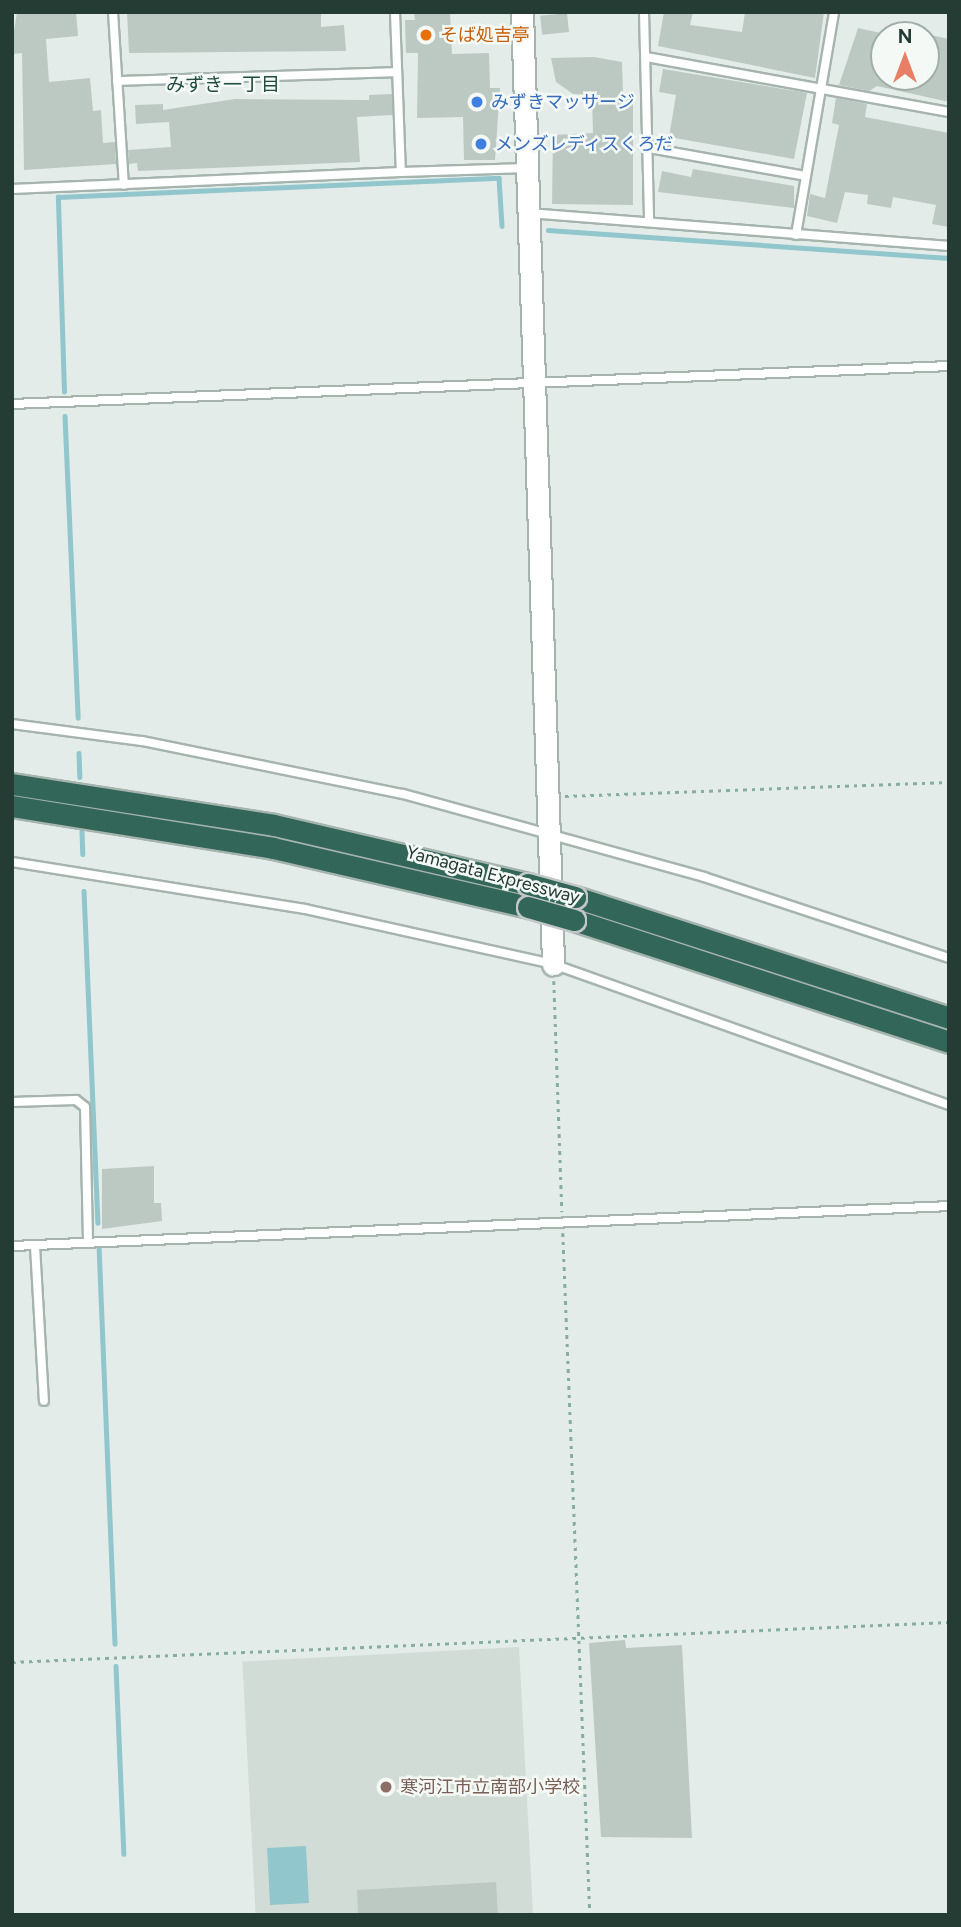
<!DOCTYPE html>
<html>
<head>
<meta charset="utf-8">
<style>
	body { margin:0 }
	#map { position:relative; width:961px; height:1927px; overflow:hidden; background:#e3ece8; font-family:Figtree,"Noto Sans JP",sans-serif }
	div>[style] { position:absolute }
	.built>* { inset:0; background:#d2dcd6; transform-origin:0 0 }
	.water>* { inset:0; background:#90c6cc; transform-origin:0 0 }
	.stream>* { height:4.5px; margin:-2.25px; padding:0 2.25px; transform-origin:2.25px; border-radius:2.25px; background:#90c6cc }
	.building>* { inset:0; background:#bcc9c3; transform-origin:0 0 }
	.path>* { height:2.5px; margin-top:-1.25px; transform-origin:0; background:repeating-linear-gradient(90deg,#86ad9f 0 3.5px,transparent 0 8.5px) }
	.roads { filter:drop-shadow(2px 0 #a6b4ae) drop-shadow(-2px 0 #a6b4ae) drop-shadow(0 2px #a6b4ae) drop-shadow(0 -2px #a6b4ae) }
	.lane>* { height:8px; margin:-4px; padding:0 4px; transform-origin:4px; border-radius:4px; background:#fff }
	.secondary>* { height:21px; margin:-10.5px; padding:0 10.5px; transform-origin:10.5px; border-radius:10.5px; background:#fff }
	.highway>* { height:21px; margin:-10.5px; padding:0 10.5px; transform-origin:10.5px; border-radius:10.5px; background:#326658 }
	.bridges { filter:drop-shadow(2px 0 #c2c8c6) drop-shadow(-2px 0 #c2c8c6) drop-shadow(0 2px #c2c8c6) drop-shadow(0 -2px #c2c8c6) }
	.highway-bridge>* { height:21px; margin:-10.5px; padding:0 10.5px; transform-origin:10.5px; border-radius:10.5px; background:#326658 }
	.dots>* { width:19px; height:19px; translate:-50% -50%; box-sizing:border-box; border:4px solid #f4f9f6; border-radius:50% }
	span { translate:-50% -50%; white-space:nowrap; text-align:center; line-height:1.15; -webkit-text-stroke:5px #f4f9f6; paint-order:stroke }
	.food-label { font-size:18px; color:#c56008 }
	.left { translate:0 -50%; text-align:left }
	.shop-label { font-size:18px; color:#366cbe }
	.street-label { font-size:18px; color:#243c34 }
	.education-label { font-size:18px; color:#785e54 }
	.neighbourhood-label { font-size:19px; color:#224c40 }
	.frame { position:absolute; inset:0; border:14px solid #243c34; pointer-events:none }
	.north { position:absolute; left:870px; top:21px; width:70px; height:70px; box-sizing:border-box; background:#f4f9f6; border:2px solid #a1ada8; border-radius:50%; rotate:0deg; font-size:19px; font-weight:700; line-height:28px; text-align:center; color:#243c34 }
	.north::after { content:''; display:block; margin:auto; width:24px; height:32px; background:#e77f66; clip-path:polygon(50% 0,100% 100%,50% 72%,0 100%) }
</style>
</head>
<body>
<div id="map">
	<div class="built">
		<i style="left:519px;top:1647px;width:268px;height:277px;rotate:87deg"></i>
	</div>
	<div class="water">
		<i style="left:306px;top:1846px;width:57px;height:39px;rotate:87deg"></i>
	</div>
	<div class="stream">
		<i style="left:548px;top:230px;width:402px;rotate:4deg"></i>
		<i style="left:64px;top:392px;width:195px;rotate:-91.8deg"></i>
		<i style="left:58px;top:197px;width:441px;rotate:-2.5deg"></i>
		<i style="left:499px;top:178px;width:48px;rotate:86.4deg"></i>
		<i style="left:65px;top:416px;width:302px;rotate:87.5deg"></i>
		<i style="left:79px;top:753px;width:24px;rotate:88deg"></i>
		<i style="left:82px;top:831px;width:23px;rotate:88deg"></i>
		<i style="left:84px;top:891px;width:332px;rotate:87.6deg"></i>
		<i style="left:99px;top:1245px;width:399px;rotate:87.7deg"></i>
		<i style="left:116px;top:1666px;width:188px;rotate:87.6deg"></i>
	</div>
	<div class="building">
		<i style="clip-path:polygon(17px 12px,76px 12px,78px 36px,46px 39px,49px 82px,90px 78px,93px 111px,101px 110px,103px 143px,115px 142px,116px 164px,24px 170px,22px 53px,13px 54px,12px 44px)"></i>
		<i style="clip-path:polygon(127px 12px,321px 12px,321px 27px,344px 25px,346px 51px,129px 53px)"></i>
		<i style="clip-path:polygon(414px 12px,450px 12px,452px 54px,489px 53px,490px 88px,500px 88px,495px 160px,464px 160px,463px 117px,417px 118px,418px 53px,406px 53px,405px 20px,415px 20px)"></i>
		<i style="clip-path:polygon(664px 12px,693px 12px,690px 25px,742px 32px,745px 12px,824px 12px,815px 78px,658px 46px)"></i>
		<i style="left:567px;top:13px;width:19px;height:27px;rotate:84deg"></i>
		<i style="clip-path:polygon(858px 28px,885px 34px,879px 77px,926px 77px,926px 34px,949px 39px,949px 102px,877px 86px,869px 91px,839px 85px)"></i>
		<i style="clip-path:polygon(594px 57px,622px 62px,623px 96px,633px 96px,633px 205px,552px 204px,553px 135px,593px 133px,592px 95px,573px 94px,556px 82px,551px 58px)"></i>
		<i style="clip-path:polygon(663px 69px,807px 93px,794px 159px,669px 137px,676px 95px,659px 92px)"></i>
		<i style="clip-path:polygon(392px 94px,392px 115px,357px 117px,360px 162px,138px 171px,137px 163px,129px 164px,128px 150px,171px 147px,169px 122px,136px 124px,135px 105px,163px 104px,163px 110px,235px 99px,369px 100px,369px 95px)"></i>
		<i style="clip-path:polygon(836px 98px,867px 104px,865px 117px,949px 133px,949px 227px,932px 224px,936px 205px,893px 197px,891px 208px,867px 204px,868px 195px,845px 192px,837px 223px,807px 216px,810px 194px,825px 198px,839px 125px,832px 123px)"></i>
		<i style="clip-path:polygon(693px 169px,794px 186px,794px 208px,658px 192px,662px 171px,691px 177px)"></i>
		<i style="clip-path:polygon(154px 1166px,154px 1203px,161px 1203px,162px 1221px,102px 1229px,102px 1169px)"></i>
		<i style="clip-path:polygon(625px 1640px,626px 1648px,682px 1645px,692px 1838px,601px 1837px,589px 1643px)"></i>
		<i style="clip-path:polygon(496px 1882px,498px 1915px,358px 1915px,357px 1890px)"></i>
	</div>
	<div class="path">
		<i style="left:565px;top:796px;width:384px;rotate:-2.1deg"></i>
		<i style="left:554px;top:981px;width:231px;rotate:88deg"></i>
		<i style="left:563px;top:1233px;width:683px;rotate:87.73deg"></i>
		<i style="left:12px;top:1662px;width:938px;rotate:-2.44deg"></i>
	</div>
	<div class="roads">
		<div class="lane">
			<i style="left:113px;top:12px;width:173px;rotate:86.4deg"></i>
			<i style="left:395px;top:12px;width:160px;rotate:87.9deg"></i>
			<i style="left:401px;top:172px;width:124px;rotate:-1.8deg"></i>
			<i style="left:644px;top:12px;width:210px;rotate:88.6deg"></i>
			<i style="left:646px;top:57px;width:308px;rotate:10.3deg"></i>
			<i style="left:117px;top:81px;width:279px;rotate:-1.8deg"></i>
			<i style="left:649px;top:148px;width:159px;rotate:10.1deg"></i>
			<i style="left:12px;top:189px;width:389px;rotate:-2.5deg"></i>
			<i style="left:529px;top:213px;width:421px;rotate:4.5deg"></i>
			<i style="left:796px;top:235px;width:226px;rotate:-80.3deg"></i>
			<i style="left:12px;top:404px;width:938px;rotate:-2.32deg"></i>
			<i style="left:12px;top:724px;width:131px;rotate:7.5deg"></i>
			<i style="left:142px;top:741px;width:266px;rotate:11.5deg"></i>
			<i style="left:403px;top:794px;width:312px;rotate:15.4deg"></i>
			<i style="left:704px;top:877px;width:258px;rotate:18.3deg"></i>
			<i style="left:12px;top:862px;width:297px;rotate:9.1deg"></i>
			<i style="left:305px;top:909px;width:254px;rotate:12.5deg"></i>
			<i style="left:553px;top:964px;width:420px;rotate:19.6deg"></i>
			<i style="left:12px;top:1102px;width:64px;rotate:-1.8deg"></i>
			<i style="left:76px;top:1100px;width:11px;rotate:38deg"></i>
			<i style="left:85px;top:1107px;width:136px;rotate:88.7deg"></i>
			<i style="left:12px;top:1246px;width:938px;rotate:-2.44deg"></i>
			<i style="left:35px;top:1246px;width:155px;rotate:86.7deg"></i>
		</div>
		<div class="secondary">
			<i style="left:522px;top:12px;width:953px;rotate:88.13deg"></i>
		</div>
		<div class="highway">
			<i style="left:12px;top:784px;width:265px;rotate:8.9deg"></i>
			<i style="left:274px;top:825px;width:261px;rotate:13.1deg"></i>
			<i style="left:12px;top:806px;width:264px;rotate:9.1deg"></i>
			<i style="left:273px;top:848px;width:262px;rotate:13deg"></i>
			<i style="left:575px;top:897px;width:393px;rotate:17.9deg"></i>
			<i style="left:574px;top:920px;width:394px;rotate:18deg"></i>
		</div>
	</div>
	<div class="bridges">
		<div class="highway-bridge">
			<i style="left:528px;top:884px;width:49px;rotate:15.5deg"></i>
			<i style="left:528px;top:907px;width:48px;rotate:15.8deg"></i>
		</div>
	</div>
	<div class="dots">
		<i style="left:426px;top:35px;background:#e8710a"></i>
		<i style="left:477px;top:102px;background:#3f7fe0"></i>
		<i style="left:481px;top:144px;background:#3f7fe0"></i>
		<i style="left:386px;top:1787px;background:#8d6e63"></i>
	</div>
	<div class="food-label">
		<span class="left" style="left:440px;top:35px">そば処吉亭</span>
	</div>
	<div class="shop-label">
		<span class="left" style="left:491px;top:102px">みずきマッサージ</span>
		<span class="left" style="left:495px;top:144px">メンズレディスくろだ</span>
	</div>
	<div class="street-label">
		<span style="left:493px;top:875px;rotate:15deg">Yamagata Expressway</span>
	</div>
	<div class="education-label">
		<span class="left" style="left:400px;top:1787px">寒河江市立南部小学校</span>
	</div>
	<div class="neighbourhood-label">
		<span style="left:223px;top:85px">みずき一丁目</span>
	</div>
	<div class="frame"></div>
	<div class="north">N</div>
</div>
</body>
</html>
